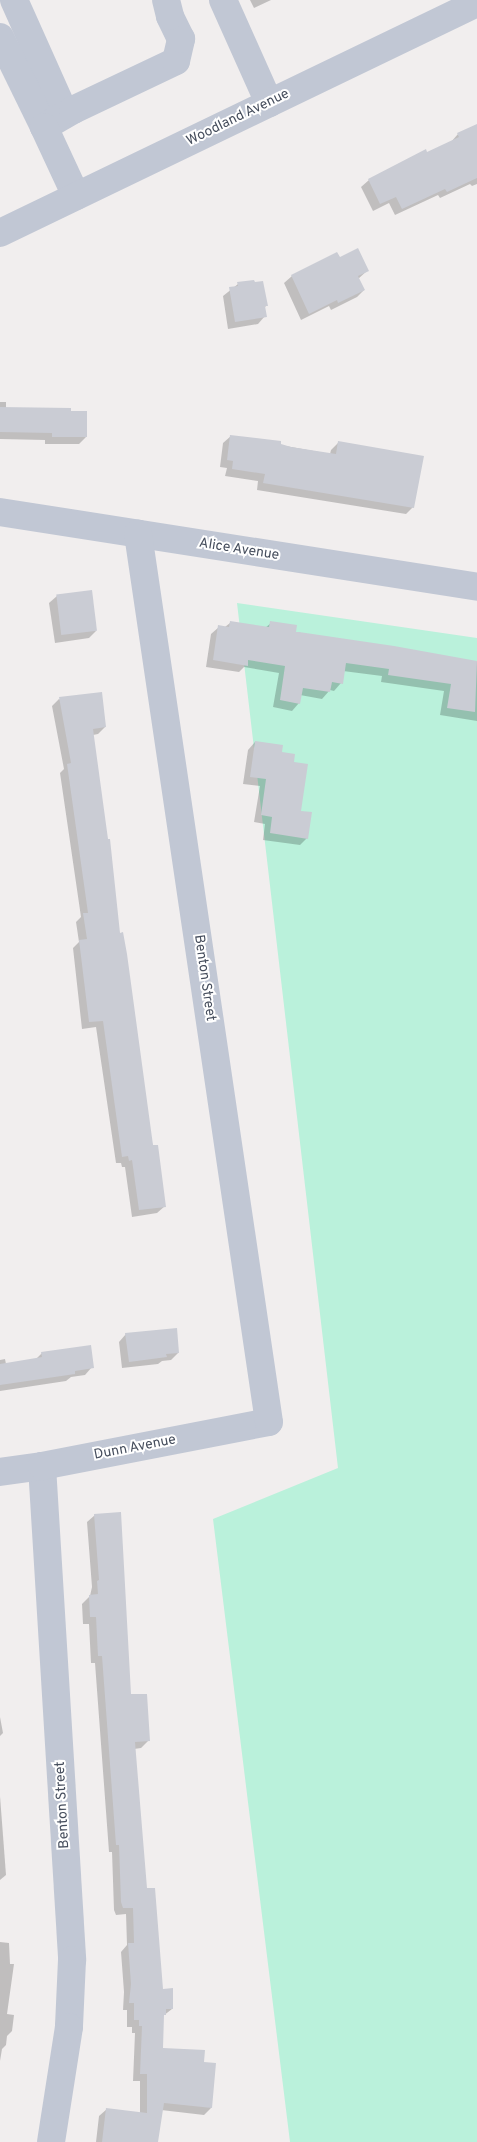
<!DOCTYPE html>
<html>
<head>
<meta charset="utf-8">
<style>
	body { margin:0 }
	#map { position:relative; width:477px; height:2142px; overflow:hidden; background:#f1eeee; font-family:Overpass,sans-serif }
	div>[style] { position:absolute }
	.green>* { inset:0; background:#baf1db }
	.shadow>* { inset:0; background:#0003 }
	.building>* { inset:0; background:#caccd4; transform-origin:0 0 }
	.minor>* { height:28px; margin:-14px; padding:0 14px; transform-origin:14px; border-radius:14px; background:#c1c7d4 }
	span { translate:-50% -50%; white-space:nowrap; text-align:center; line-height:1.15; -webkit-text-stroke:4px #fff; paint-order:stroke }
	.street-label { font-size:14px; color:#454d5c }
</style>
</head>
<body>
<div id="map">
	<div class="green">
		<i style="clip-path:polygon(237px 603px,477px 638px,477px 2142px,290px 2142px,213px 1519px,338px 1468px)"></i>
	</div>
	<div class="shadow">
		<i style="clip-path:polygon(250px 0,271px 0,254px 8px)"></i>
		<i style="clip-path:polygon(477px 125px,477px 184px,472px 186px,470px 184px,440px 198px,438px 195px,395px 215px,389px 203px,373px 211px,361px 187px,369px 180px,451px 142px,458px 134px)"></i>
		<i style="clip-path:polygon(339px 259px,368px 270px,358px 279px,364px 290px,357px 297px,331px 310px,329px 306px,301px 320px,284px 283px,292px 276px)"></i>
		<i style="clip-path:polygon(238px 284px,266px 306px,264px 308px,265px 316px,258px 324px,228px 329px,223px 296px)"></i>
		<i style="clip-path:polygon(0 402px,6px 402px,6px 409px,86px 437px,79px 444px,45px 444px,45px 440px,0 439px)"></i>
		<i style="clip-path:polygon(231px 436px,330px 454px,331px 450px,338px 443px,413px 507px,406px 514px,257px 490px,258px 481px,225px 476px,227px 468px,220px 467px,223px 443px)"></i>
		<i style="clip-path:polygon(57px 596px,96px 631px,89px 638px,55px 643px,49px 603px)"></i>
		<i style="clip-path:polygon(230px 623px,265px 628px,271px 623px,295px 632px,477px 662px,477px 721px,440px 715px,444px 691px,381px 682px,382px 676px,343px 671px,341px 683px,334px 691px,330px 690px,322px 699px,300px 695px,299px 703px,292px 711px,273px 707px,279px 673px,244px 667px,239px 672px,206px 667px,211px 634px,219px 627px,225px 627px)"></i>
		<i style="clip-path:polygon(59px 699px,105px 727px,98px 734px,93px 735px,119px 934px,148px 1123px,165px 1206px,157px 1213px,132px 1217px,125px 1167px,122px 1167px,121px 1163px,116px 1163px,96px 1027px,82px 1029px,73px 948px,79px 942px,76px 922px,81px 917px,60px 773px,64px 769px,52px 706px)"></i>
		<i style="clip-path:polygon(255px 742px,281px 753px,292px 763px,300px 812px,307px 838px,300px 845px,263px 840px,265px 824px,254px 822px,260px 786px,243px 784px,248px 750px)"></i>
		<i style="clip-path:polygon(126px 1334px,178px 1353px,171px 1360px,162px 1361px,158px 1364px,122px 1368px,119px 1342px)"></i>
		<i style="clip-path:polygon(42px 1353px,92px 1367px,85px 1375px,71px 1377px,66px 1381px,0 1391px,0 1360px,5px 1359px,6px 1364px,35px 1360px)"></i>
		<i style="clip-path:polygon(95px 1515px,130px 1696px,148px 1741px,141px 1748px,134px 1749px,146px 1890px,162px 1990px,172px 2009px,163px 2016px,161px 2049px,203px 2063px,211px 2108px,204px 2115px,161px 2110px,157px 2142px,96px 2142px,99px 2116px,107px 2109px,140px 2114px,140px 2081px,133px 2081px,135px 2033px,132px 2033px,132px 2027px,127px 2027px,127px 2010px,123px 2010px,124px 1992px,121px 1952px,127px 1945px,126px 1914px,116px 1915px,114px 1910px,112px 1852px,109px 1852px,95px 1663px,91px 1663px,89px 1624px,83px 1624px,82px 1604px,90px 1596px,92px 1587px,87px 1522px)"></i>
		<i style="clip-path:polygon(0 1717px,3px 1733px,0 1736px)"></i>
		<i style="clip-path:polygon(0 1796px,6px 1875px,0 1880px)"></i>
		<i style="clip-path:polygon(0 1942px,9px 1943px,10px 1964px,14px 1964px,7px 2014px,14px 2015px,12px 2031px,7px 2036px,6px 2045px,2px 2049px,0 2061px)"></i>
	</div>
	<div class="building">
		<i style="clip-path:polygon(477px 124px,477px 178px,447px 192px,445px 189px,402px 209px,396px 197px,380px 204px,368px 179px,426px 149px,427px 152px,459px 137px,457px 133px)"></i>
		<i style="clip-path:polygon(358px 248px,369px 271px,358px 276px,365px 290px,338px 303px,337px 300px,309px 314px,291px 275px,337px 252px,340px 257px)"></i>
		<i style="clip-path:polygon(254px 280px,255px 282px,263px 281px,268px 306px,265px 306px,267px 317px,235px 322px,229px 287px,238px 286px,237px 282px)"></i>
		<i style="clip-path:polygon(0 407px,71px 408px,71px 411px,87px 411px,87px 437px,52px 437px,52px 433px,0 432px)"></i>
		<i style="clip-path:polygon(230px 435px,281px 441px,281px 444px,291px 447px,336px 454px,338px 441px,424px 456px,414px 508px,263px 483px,265px 474px,232px 469px,233px 461px,227px 460px)"></i>
		<i style="left:92px;top:590px;width:41px;height:36px;rotate:83deg"></i>
		<i style="clip-path:polygon(230px 621px,269px 627px,270px 621px,297px 625px,296px 632px,299px 632px,394px 646px,477px 661px,475px 712px,447px 708px,451px 684px,388px 675px,389px 669px,346px 663px,343px 684px,332px 682px,330px 692px,303px 688px,300px 704px,280px 700px,285px 666px,248px 660px,248px 666px,213px 660px,218px 625px,229px 627px)"></i>
		<i style="clip-path:polygon(102px 692px,106px 727px,93px 729px,108px 839px,110px 839px,120px 933px,123px 932px,127px 954px,150px 1123px,153px 1145px,158px 1145px,166px 1207px,139px 1210px,132px 1160px,129px 1161px,128px 1156px,122px 1157px,103px 1021px,89px 1022px,79px 940px,87px 939px,83px 913px,88px 913px,67px 764px,71px 763px,59px 697px)"></i>
		<i style="clip-path:polygon(255px 741px,283px 745px,282px 752px,295px 754px,294px 762px,308px 764px,301px 811px,312px 812px,308px 839px,270px 833px,272px 817px,261px 815px,266px 779px,250px 777px)"></i>
		<i style="clip-path:polygon(177px 1328px,179px 1353px,166px 1354px,167px 1357px,129px 1362px,125px 1333px)"></i>
		<i style="clip-path:polygon(91px 1345px,94px 1368px,75px 1371px,75px 1374px,0 1385px,0 1364px,42px 1357px,41px 1352px)"></i>
		<i style="clip-path:polygon(121px 1512px,131px 1694px,147px 1694px,150px 1741px,135px 1742px,147px 1888px,155px 1888px,163px 1989px,173px 1988px,173px 2009px,166px 2009px,166px 2015px,164px 2015px,163px 2048px,205px 2050px,204px 2062px,216px 2063px,212px 2108px,164px 2103px,158px 2142px,102px 2142px,106px 2108px,147px 2113px,147px 2074px,140px 2074px,142px 2026px,139px 2026px,139px 2020px,134px 2020px,134px 2003px,129px 2003px,131px 1984px,128px 1943px,134px 1943px,133px 1908px,123px 1908px,121px 1902px,119px 1845px,116px 1845px,102px 1656px,98px 1656px,96px 1617px,90px 1617px,89px 1595px,98px 1594px,97px 1581px,99px 1580px,94px 1514px)"></i>
	</div>
	<div class="minor">
		<i style="left:14px;top:0;width:125px;rotate:65.9deg"></i>
		<i style="left:223px;top:0;width:113px;rotate:65.9deg"></i>
		<i style="left:0;top:37px;width:100px;rotate:63.9deg"></i>
		<i style="left:44px;top:127px;width:34px;rotate:-30deg"></i>
		<i style="left:73px;top:110px;width:114px;rotate:-25.4deg"></i>
		<i style="left:176px;top:61px;width:23px;rotate:-77deg"></i>
		<i style="left:181px;top:39px;width:25px;rotate:-116deg"></i>
		<i style="left:170px;top:16px;width:16px;rotate:-104deg"></i>
		<i style="left:44px;top:127px;width:76px;rotate:65.1deg"></i>
		<i style="left:0;top:233px;width:530px;rotate:-25.74deg"></i>
		<i style="left:0;top:512px;width:483px;rotate:8.9deg"></i>
		<i style="left:42px;top:1466px;width:495px;rotate:86.5deg"></i>
		<i style="left:72px;top:1960px;width:67px;rotate:92.6deg"></i>
		<i style="left:69px;top:2027px;width:116px;rotate:98.9deg"></i>
		<i style="left:0;top:1472px;width:42px;rotate:-8.1deg"></i>
		<i style="left:42px;top:1466px;width:231px;rotate:-11deg"></i>
		<i style="left:269px;top:1422px;width:898px;rotate:-98.39deg"></i>
	</div>
	<div class="street-label">
		<span style="left:238px;top:118px;rotate:-26deg">Woodland Avenue</span>
		<span style="left:239px;top:550px;rotate:9deg">Alice Avenue</span>
		<span style="left:204px;top:978px;rotate:82deg">Benton Street</span>
		<span style="left:135px;top:1448px;rotate:-11deg">Dunn Avenue</span>
		<span style="left:63px;top:1805px;rotate:-93deg">Benton Street</span>
	</div>
</div>
</body>
</html>
